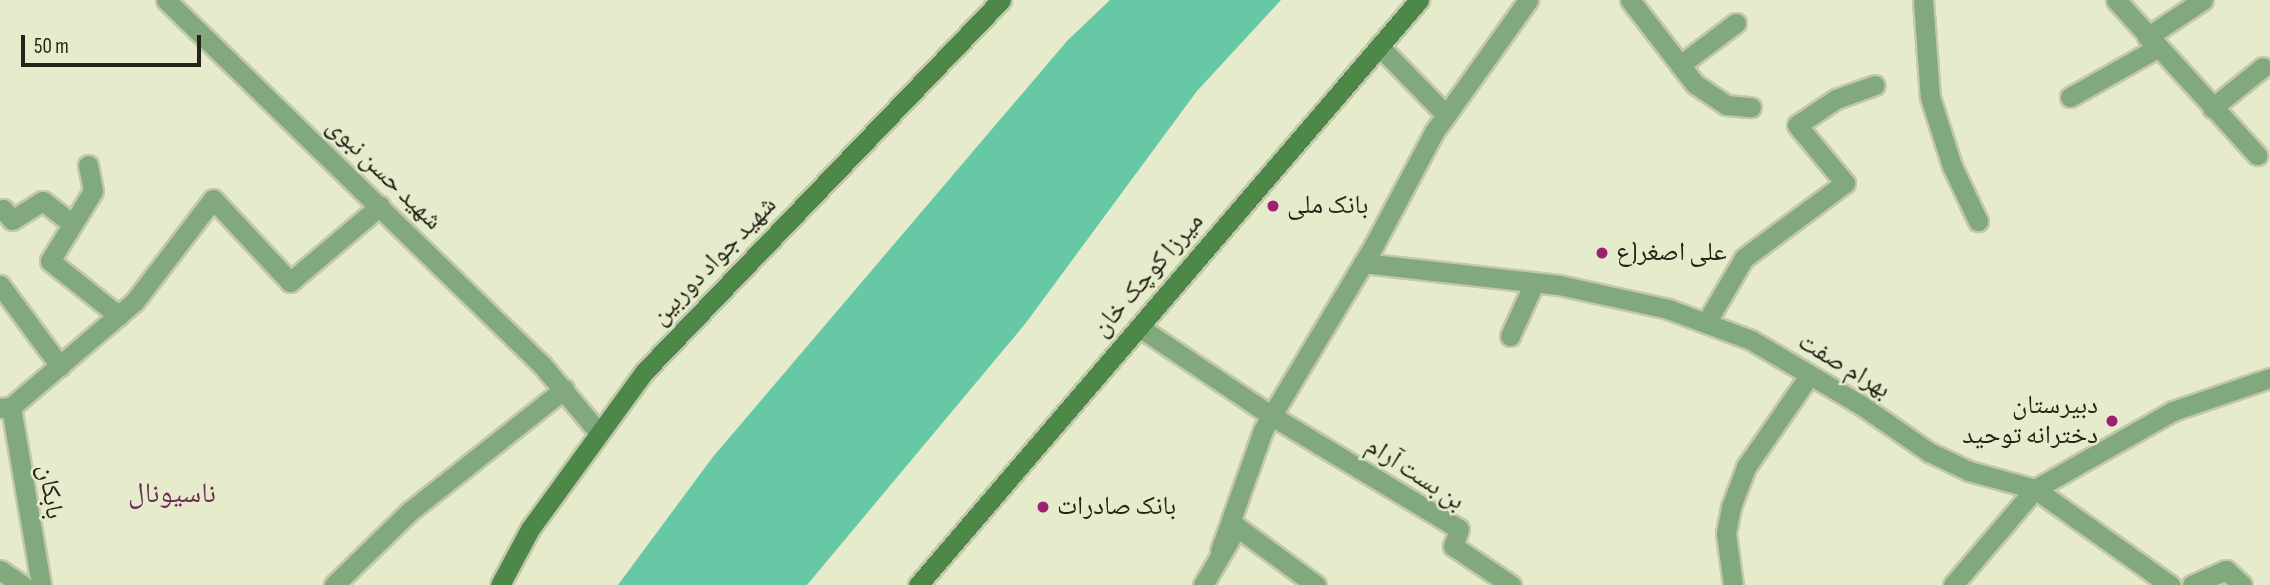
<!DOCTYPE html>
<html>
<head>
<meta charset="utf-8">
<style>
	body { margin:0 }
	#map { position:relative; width:2270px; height:585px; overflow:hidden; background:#e6ebcc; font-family:"Sofia Sans Condensed","Noto Naskh Arabic",sans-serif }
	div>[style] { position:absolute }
	.water>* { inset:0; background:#67c8a5 }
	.roads { filter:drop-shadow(2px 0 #c3c7ac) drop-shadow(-2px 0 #c3c7ac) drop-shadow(0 2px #c3c7ac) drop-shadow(0 -2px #c3c7ac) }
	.minor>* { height:19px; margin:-9.5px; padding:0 9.5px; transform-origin:9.5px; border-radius:9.5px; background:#82a87d }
	.tertiary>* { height:19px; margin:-9.5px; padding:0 9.5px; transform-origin:9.5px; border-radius:9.5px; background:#82a87d }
	.secondary>* { height:19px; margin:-9.5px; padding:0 9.5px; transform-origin:9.5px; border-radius:9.5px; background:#4e8848 }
	.dots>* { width:19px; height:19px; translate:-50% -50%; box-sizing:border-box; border:4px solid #e6ebcc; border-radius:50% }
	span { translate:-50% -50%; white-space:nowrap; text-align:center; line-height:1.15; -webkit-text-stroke:5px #e6ebcc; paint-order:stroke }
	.street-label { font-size:26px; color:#232519 }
	.poi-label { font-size:26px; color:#232519 }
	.left { translate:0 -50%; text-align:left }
	.right { translate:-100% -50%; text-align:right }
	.neighbourhood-label { font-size:28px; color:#6c2e54 }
	.scale { position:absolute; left:21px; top:35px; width:180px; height:32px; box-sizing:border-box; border:4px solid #232519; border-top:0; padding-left:9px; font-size:21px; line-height:24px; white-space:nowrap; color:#232519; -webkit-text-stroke:5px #e6ebcc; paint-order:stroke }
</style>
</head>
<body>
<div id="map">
	<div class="water">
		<i style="clip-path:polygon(1110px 0,1281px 0,1197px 91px,1025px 324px,807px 585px,618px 585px,712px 458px,1067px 41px)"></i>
	</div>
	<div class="roads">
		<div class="minor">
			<i style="left:1630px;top:0;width:106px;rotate:52.3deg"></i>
			<i style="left:1695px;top:84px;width:37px;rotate:34deg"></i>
			<i style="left:1726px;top:105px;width:25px;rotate:5deg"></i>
			<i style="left:1923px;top:0;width:97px;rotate:85.9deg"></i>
			<i style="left:1930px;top:97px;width:72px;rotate:72.3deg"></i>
			<i style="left:1952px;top:166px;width:61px;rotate:64.7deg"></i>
			<i style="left:2116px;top:0;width:210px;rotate:47.7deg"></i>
			<i style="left:2147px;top:37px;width:67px;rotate:-33.5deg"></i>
			<i style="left:1379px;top:46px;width:96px;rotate:45.8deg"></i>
			<i style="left:1680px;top:65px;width:70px;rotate:-36.9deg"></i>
			<i style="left:2070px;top:97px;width:100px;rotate:-29.4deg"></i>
			<i style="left:2212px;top:108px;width:65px;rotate:-38.8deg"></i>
			<i style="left:88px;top:165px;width:26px;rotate:79deg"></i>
			<i style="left:93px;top:191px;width:82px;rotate:121.6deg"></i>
			<i style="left:50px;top:261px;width:88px;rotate:38.6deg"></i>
			<i style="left:3px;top:209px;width:14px;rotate:51deg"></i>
			<i style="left:12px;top:220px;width:36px;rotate:-32deg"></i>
			<i style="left:43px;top:201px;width:37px;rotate:38deg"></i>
			<i style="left:1363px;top:263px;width:197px;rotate:6.4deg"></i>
			<i style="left:1559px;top:285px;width:112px;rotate:12.4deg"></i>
			<i style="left:1668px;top:309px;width:89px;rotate:20.5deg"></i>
			<i style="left:1751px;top:340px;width:128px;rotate:30.6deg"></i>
			<i style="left:1861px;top:405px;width:83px;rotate:34.7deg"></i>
			<i style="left:1929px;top:452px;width:44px;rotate:25.4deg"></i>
			<i style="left:1969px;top:471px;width:68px;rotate:15.3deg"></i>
			<i style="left:2035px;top:489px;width:159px;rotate:-29.5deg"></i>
			<i style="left:2173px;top:411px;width:102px;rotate:-18.8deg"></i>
			<i style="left:0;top:285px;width:101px;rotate:53.5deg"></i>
			<i style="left:1706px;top:323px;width:75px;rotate:-59.7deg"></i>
			<i style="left:1744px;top:258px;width:126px;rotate:-36.6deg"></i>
			<i style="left:1845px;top:183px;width:75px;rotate:-129.6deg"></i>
			<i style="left:1797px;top:125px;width:47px;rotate:-33.7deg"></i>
			<i style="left:1836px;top:99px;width:41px;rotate:-19.7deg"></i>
			<i style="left:1139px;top:327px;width:160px;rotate:33.8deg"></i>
			<i style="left:1272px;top:416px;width:218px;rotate:31.1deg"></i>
			<i style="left:1459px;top:529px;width:18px;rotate:109deg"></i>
			<i style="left:1453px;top:546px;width:70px;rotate:33.9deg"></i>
			<i style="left:1510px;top:336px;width:58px;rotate:-65.6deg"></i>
			<i style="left:11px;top:407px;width:181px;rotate:80.4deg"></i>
			<i style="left:0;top:408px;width:11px;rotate:-5deg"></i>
			<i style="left:11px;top:407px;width:163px;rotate:-40.5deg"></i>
			<i style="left:135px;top:301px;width:128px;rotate:-52.6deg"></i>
			<i style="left:213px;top:199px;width:113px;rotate:47.1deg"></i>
			<i style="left:290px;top:282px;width:118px;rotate:-40.2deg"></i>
			<i style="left:1220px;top:551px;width:128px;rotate:-70.4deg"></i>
			<i style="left:1263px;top:430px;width:216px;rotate:-59deg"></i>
			<i style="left:1374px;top:245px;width:128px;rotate:-62deg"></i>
			<i style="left:1434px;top:132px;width:162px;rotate:-54.5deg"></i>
			<i style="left:0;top:570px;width:27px;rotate:34deg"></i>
			<i style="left:1203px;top:585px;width:67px;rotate:-59.6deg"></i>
			<i style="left:1237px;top:527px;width:98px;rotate:36.3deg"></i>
			<i style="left:1733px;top:585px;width:52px;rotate:-97.7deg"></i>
			<i style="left:1726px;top:533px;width:26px;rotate:-79deg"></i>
			<i style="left:1731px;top:507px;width:43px;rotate:-69.4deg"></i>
			<i style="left:1746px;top:467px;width:109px;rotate:-55.4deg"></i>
			<i style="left:1953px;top:585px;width:126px;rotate:-49.5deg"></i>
			<i style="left:2035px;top:489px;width:166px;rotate:35.4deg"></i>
			<i style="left:2192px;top:585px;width:37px;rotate:-24deg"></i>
			<i style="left:2226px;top:570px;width:22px;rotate:43deg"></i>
		</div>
		<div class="tertiary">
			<i style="left:166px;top:0;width:524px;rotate:44.15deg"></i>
			<i style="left:542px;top:365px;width:89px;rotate:50deg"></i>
			<i style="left:334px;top:585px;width:105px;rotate:-44.2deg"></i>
			<i style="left:409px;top:512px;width:198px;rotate:-38.4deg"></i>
		</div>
		<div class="secondary">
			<i style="left:500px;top:585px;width:64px;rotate:-61.8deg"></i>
			<i style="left:530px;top:529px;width:195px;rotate:-54deg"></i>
			<i style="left:645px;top:371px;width:514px;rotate:-46.18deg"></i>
			<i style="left:918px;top:585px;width:770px;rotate:-49.42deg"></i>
		</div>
	</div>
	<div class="dots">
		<i style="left:1273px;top:206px;background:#9e2075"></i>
		<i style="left:1602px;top:253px;background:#9e2075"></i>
		<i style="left:2112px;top:421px;background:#9e2075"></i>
		<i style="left:1043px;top:507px;background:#9e2075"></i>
	</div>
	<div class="street-label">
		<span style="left:384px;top:174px;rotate:44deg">شهید حسن نبوی</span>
		<span style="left:714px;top:261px;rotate:-46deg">شهید جواد دوربین</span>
		<span style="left:1148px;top:275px;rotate:-49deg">میرزا کوچک خان</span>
		<span style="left:1844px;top:366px;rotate:31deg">بهرام صفت</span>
		<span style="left:1415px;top:474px;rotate:33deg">بن بست آرام</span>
		<span style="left:50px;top:492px;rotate:81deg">بابکان</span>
	</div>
	<div class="poi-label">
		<span class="left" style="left:1287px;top:206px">بانک ملی</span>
		<span class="left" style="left:1616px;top:253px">علی اصغر(ع</span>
		<span class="right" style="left:2098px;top:421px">دبیرستان<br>دخترانه توحید</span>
		<span class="left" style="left:1057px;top:507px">بانک صادرات</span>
	</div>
	<div class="neighbourhood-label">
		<span style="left:172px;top:494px">ناسیونال</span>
	</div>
	<div class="scale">50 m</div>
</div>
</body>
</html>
